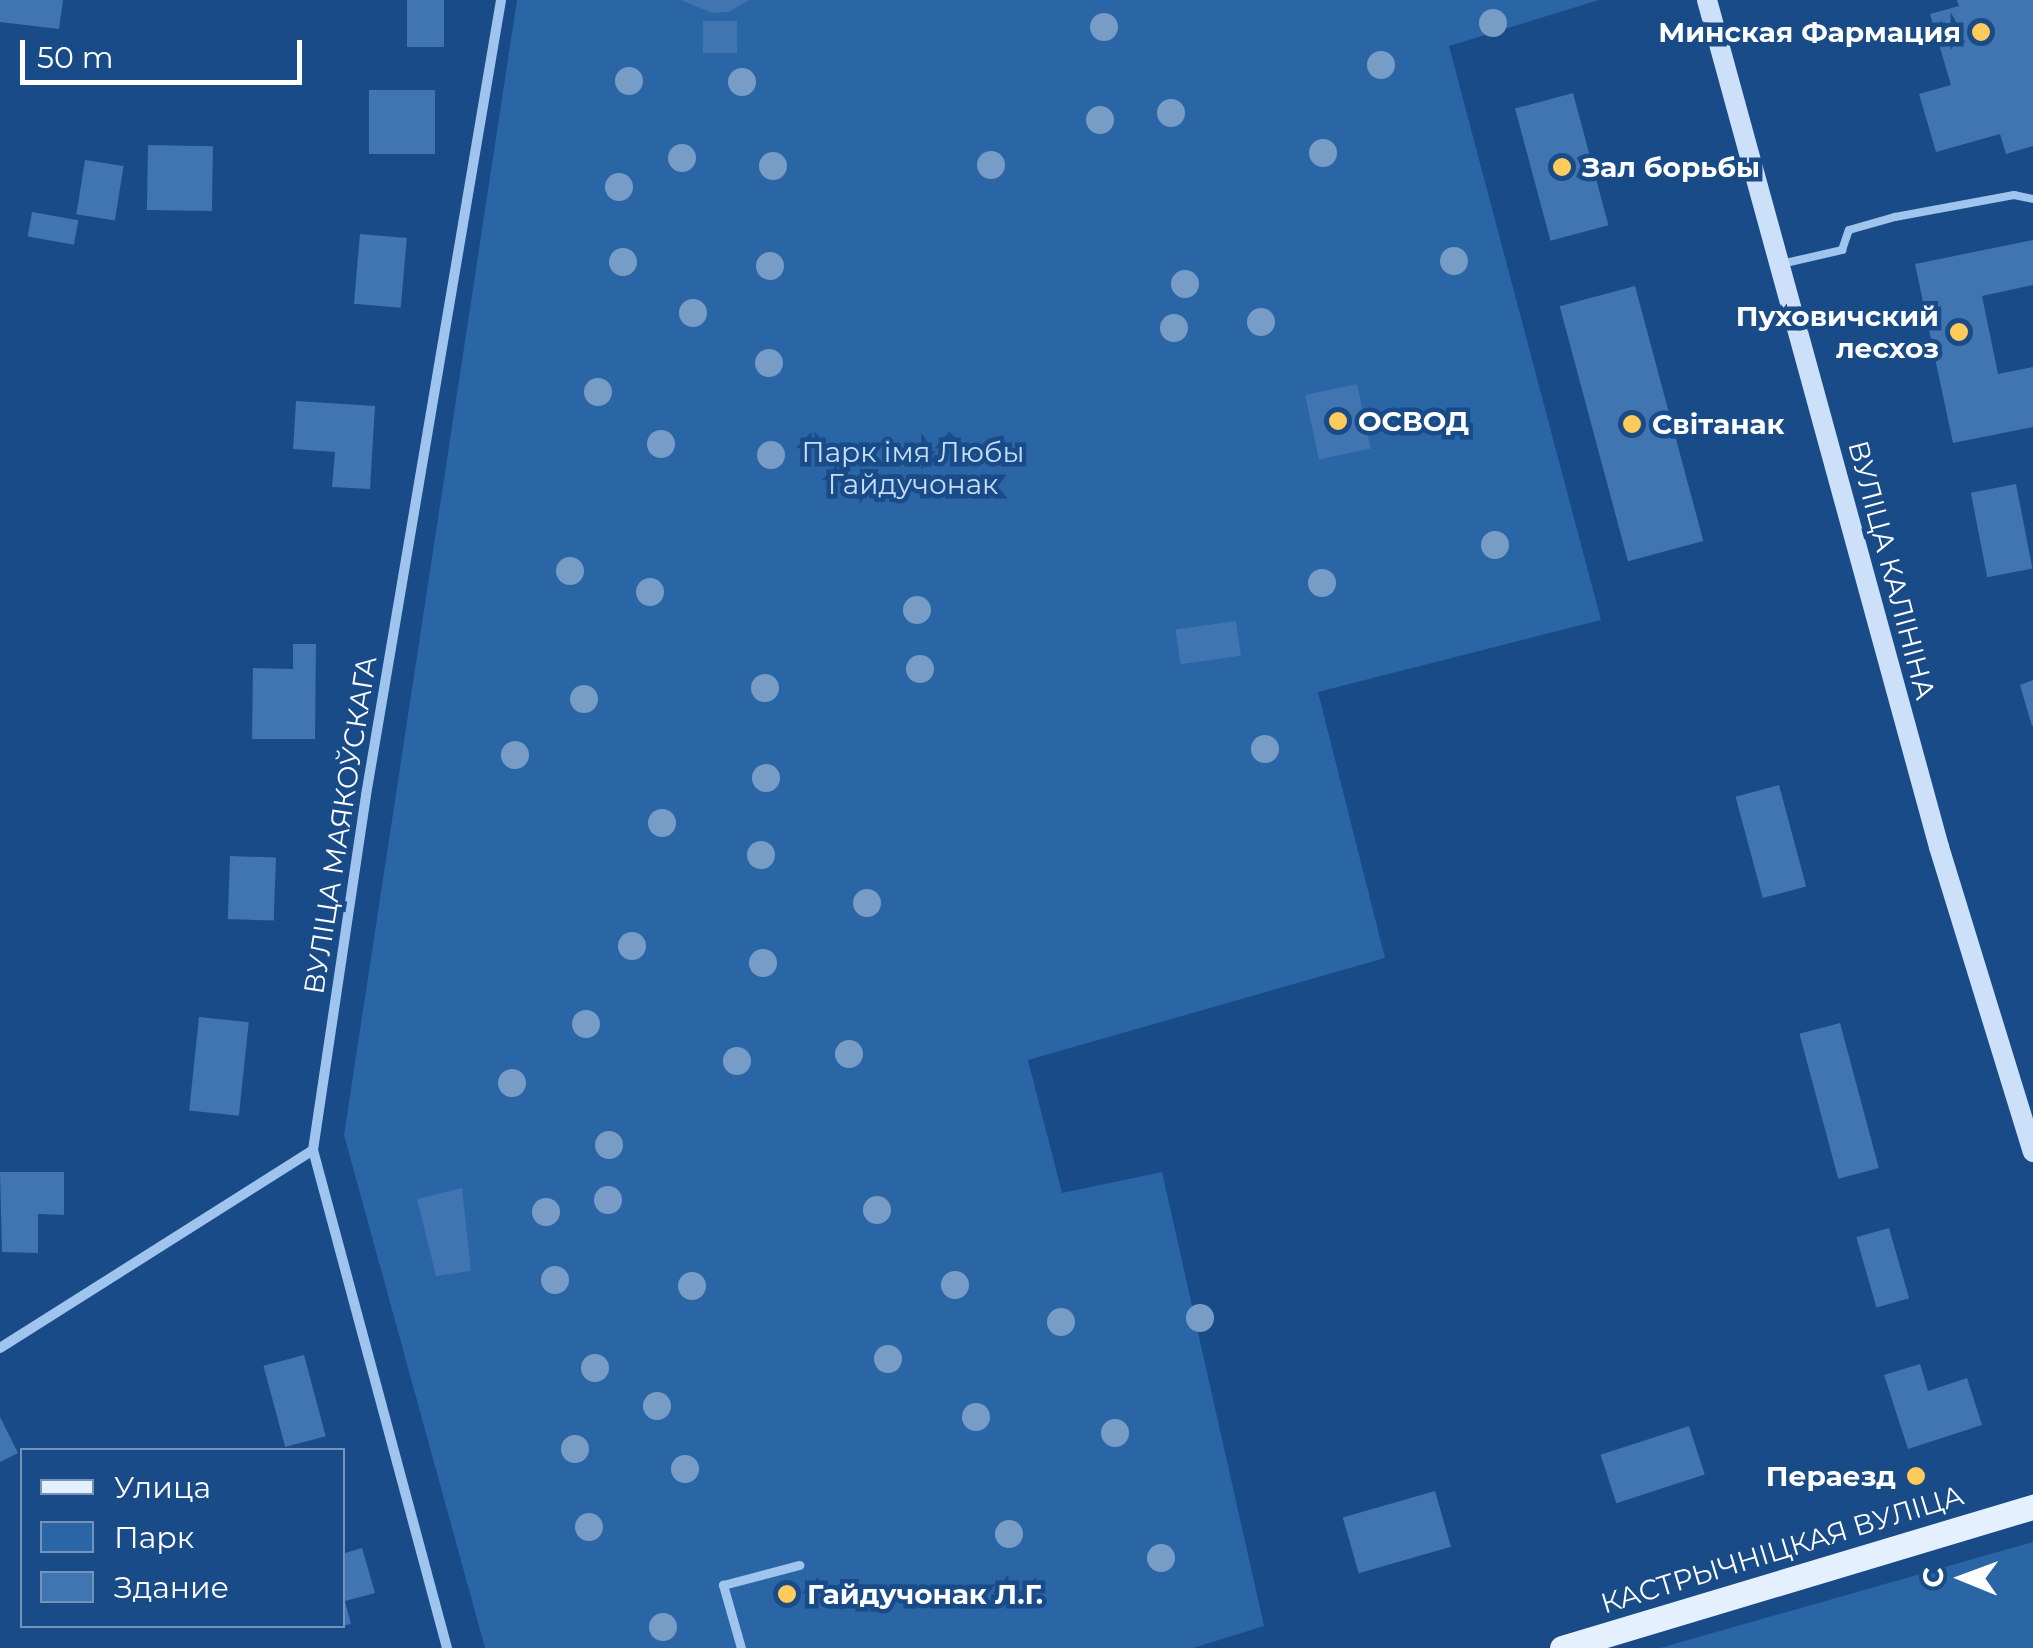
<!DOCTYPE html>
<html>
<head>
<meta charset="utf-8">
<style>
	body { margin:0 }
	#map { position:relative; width:2033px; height:1648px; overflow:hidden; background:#184b87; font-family:Montserrat,sans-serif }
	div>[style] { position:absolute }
	.green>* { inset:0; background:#2a65a6 }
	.building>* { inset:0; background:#4075b1; transform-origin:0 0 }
	.service>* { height:8px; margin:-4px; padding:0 4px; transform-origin:4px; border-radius:4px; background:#9fc4ed }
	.pedestrian>* { height:9px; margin:-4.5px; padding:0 4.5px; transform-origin:4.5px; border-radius:4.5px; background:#9fc4ed }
	.minor>* { height:10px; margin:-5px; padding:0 5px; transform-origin:5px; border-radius:5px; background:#9fc4ed }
	.secondary>* { height:20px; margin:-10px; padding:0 10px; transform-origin:10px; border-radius:10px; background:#cce0f9 }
	.primary>* { height:25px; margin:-12.5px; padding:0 12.5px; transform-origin:12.5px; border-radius:12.5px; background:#e5f0ff }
	.trees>* { width:28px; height:28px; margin:-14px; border-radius:50%; background:#779cc6 }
	.dots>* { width:28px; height:28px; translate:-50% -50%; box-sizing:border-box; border:5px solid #184b87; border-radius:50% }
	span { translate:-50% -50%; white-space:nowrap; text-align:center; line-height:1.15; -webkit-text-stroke:9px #184b87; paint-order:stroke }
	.poi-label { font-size:28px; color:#fff; font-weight:700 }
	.right { translate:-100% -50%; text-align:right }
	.left { translate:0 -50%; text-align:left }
	.park-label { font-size:28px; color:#c4defa }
	.street-label { font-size:28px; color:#fff }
	.legend { position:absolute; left:20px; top:1448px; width:325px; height:180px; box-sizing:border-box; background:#184b87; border:2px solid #7493b7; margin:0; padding:12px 18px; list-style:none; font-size:30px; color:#fff }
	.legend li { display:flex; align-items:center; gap:20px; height:50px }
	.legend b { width:50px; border:2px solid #7493b7 }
	.north { position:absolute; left:1913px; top:1528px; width:100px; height:100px; -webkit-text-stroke:8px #184b87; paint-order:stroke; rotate:271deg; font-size:28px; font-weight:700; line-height:40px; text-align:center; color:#fff }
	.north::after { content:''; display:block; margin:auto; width:35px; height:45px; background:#fff; clip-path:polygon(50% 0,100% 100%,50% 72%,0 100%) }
	.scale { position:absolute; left:20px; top:40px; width:282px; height:45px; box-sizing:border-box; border:5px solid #fff; border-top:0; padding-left:12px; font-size:30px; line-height:35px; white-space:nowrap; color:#fff; -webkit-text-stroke:8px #184b87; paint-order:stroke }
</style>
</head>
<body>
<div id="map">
	<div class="green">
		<i style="clip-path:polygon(517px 0,1599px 0,1449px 46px,1601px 620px,1318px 692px,1385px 958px,1028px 1060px,1062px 1193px,1162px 1172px,1264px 1626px,1193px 1648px,485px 1648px,344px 1135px)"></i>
		<i style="clip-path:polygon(2033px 1542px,2033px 1648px,1660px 1648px,1987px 1555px)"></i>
	</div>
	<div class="building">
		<i style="clip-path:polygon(0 0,63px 0,59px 29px,0 22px)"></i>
		<i style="left:407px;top:0;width:37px;height:47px"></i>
		<i style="clip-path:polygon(681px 0,749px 0,729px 12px,712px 13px)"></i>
		<i style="clip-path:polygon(1957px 0,2033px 0,2033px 146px,2006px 154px,2000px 134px,1936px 152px,1919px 94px,1951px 85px,1930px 14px,1959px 6px)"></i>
		<i style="left:737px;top:21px;width:32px;height:34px;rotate:90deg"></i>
		<i style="left:369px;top:90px;width:66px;height:64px"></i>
		<i style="left:1573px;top:93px;width:137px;height:60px;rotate:75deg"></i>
		<i style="left:148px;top:145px;width:65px;height:65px;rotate:1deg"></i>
		<i style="left:85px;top:160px;width:39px;height:55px;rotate:9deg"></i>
		<i style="left:32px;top:212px;width:47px;height:25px;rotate:10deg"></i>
		<i style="left:360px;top:234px;width:47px;height:70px;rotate:5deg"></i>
		<i style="clip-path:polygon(2033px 240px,2033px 285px,1982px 296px,1998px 374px,2033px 367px,2033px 427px,1953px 443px,1915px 264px)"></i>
		<i style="left:1635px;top:286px;width:264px;height:78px;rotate:75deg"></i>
		<i style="left:1357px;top:384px;width:66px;height:53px;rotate:78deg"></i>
		<i style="clip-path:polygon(296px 401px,375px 406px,370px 489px,332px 487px,335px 452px,293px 449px)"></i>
		<i style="left:2016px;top:484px;width:86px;height:46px;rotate:79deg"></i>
		<i style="left:1236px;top:621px;width:35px;height:61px;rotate:82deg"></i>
		<i style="clip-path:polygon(293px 644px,316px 644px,315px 739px,252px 739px,253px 668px,293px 669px)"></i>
		<i style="clip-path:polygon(2033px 680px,2033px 726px,2032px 726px,2020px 685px)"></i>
		<i style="left:1779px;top:785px;width:105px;height:45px;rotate:75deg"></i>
		<i style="left:230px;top:856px;width:46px;height:63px;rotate:2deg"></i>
		<i style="left:199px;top:1017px;width:50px;height:94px;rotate:6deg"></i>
		<i style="left:1840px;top:1023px;width:150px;height:42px;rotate:75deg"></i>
		<i style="clip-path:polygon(0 1172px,64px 1172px,64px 1215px,38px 1214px,38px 1253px,2px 1252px)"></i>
		<i style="clip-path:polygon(462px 1188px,471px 1271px,436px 1276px,417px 1199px)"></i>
		<i style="left:1889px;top:1228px;width:73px;height:34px;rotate:74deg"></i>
		<i style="left:304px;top:1355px;width:84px;height:42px;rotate:75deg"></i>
		<i style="clip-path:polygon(1920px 1364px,1928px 1391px,1967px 1378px,1982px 1425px,1908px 1449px,1884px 1375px)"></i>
		<i style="clip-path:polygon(0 1417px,18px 1453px,0 1462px)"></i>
		<i style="left:1689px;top:1426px;width:51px;height:93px;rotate:72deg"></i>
		<i style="left:1435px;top:1491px;width:58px;height:96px;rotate:74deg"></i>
		<i style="clip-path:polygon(362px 1548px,375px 1593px,345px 1601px,351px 1624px,342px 1626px,342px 1554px)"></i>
	</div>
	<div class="service">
		<i style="left:1781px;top:264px;width:63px;rotate:-12.9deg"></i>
		<i style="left:1842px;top:250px;width:21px;rotate:-71deg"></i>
		<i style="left:1849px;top:230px;width:48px;rotate:-15.8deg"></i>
		<i style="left:1895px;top:217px;width:121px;rotate:-10.5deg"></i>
		<i style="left:2014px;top:195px;width:19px;rotate:12deg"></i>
	</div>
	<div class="pedestrian">
		<i style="left:741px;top:1648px;width:66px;rotate:-105.9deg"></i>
		<i style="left:723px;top:1585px;width:79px;rotate:-14.7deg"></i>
	</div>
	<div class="minor">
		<i style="left:0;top:1348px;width:370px;rotate:-32.3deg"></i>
		<i style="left:447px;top:1648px;width:516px;rotate:-105.06deg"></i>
		<i style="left:313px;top:1150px;width:359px;rotate:-81.5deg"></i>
		<i style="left:366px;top:795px;width:806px;rotate:-80.36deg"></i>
	</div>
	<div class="secondary">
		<i style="left:1707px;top:0;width:878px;rotate:74.68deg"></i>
		<i style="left:1939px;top:847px;width:319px;rotate:72.9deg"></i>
	</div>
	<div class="primary">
		<i style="left:1562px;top:1648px;width:492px;rotate:-16.7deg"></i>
	</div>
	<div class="trees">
		<i style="left:1493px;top:23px"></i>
		<i style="left:1104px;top:27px"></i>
		<i style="left:1381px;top:65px"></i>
		<i style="left:629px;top:81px"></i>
		<i style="left:742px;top:82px"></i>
		<i style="left:1171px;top:113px"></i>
		<i style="left:1100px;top:120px"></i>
		<i style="left:1323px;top:153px"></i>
		<i style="left:682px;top:158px"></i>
		<i style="left:991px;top:165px"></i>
		<i style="left:773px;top:166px"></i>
		<i style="left:619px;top:187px"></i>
		<i style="left:1454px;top:261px"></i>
		<i style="left:623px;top:262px"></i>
		<i style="left:770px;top:266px"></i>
		<i style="left:1185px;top:284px"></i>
		<i style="left:693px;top:313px"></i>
		<i style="left:1261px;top:322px"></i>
		<i style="left:1174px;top:328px"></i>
		<i style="left:769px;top:363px"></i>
		<i style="left:598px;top:392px"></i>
		<i style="left:661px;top:444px"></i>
		<i style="left:771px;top:455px"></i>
		<i style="left:1495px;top:545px"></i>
		<i style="left:570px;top:571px"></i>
		<i style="left:1322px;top:583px"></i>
		<i style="left:650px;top:592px"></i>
		<i style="left:917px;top:610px"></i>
		<i style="left:920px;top:669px"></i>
		<i style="left:765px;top:688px"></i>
		<i style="left:584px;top:699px"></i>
		<i style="left:1265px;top:749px"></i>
		<i style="left:515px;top:755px"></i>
		<i style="left:766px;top:778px"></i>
		<i style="left:662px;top:823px"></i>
		<i style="left:761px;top:855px"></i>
		<i style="left:867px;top:903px"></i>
		<i style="left:632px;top:946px"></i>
		<i style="left:763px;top:963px"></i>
		<i style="left:586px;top:1024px"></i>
		<i style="left:849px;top:1054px"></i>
		<i style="left:737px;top:1061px"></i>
		<i style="left:512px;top:1083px"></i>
		<i style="left:609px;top:1145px"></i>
		<i style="left:608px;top:1200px"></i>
		<i style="left:877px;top:1210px"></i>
		<i style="left:546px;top:1212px"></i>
		<i style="left:555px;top:1280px"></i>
		<i style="left:955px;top:1285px"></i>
		<i style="left:692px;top:1286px"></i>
		<i style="left:1200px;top:1318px"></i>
		<i style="left:1061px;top:1322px"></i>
		<i style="left:888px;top:1359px"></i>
		<i style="left:595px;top:1368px"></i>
		<i style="left:657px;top:1406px"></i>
		<i style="left:976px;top:1417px"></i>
		<i style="left:1115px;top:1433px"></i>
		<i style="left:575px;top:1449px"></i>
		<i style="left:685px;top:1469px"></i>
		<i style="left:589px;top:1527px"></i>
		<i style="left:1009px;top:1534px"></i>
		<i style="left:1161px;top:1558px"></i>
		<i style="left:663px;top:1627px"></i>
	</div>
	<div class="dots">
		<i style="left:1981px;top:32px;background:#ffcc5b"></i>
		<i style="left:1562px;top:167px;background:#ffcc5b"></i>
		<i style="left:1959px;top:332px;background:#ffcc5b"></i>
		<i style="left:1338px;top:421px;background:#ffcc5b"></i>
		<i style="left:1632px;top:424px;background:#ffcc5b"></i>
		<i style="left:1916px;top:1476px;background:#ffcc5b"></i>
		<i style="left:787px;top:1594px;background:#ffcc5b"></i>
	</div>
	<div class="poi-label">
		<span class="right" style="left:1961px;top:32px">Минская Фармация</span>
		<span class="left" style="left:1582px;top:167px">Зал борьбы</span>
		<span class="right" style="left:1939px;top:332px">Пуховичский<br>лесхоз</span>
		<span class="left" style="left:1358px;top:421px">ОСВОД</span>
		<span class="left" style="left:1652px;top:424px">Світанак</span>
		<span class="right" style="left:1896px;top:1476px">Пераезд</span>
		<span class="left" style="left:807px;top:1594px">Гайдучонак Л.Г.</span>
	</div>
	<div class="park-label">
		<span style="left:913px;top:468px">Парк імя Любы<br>Гайдучонак</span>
	</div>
	<div class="street-label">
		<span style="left:1892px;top:570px;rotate:75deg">ВУЛІЦА КАЛІНІНА</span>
		<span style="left:340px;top:825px;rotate:-81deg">ВУЛІЦА МАЯКОЎСКАГА</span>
		<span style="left:1782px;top:1549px;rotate:-17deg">КАСТРЫЧНІЦКАЯ ВУЛІЦА</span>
	</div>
	<ul class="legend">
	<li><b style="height:12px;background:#e5f0ff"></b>Улица</li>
	<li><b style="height:28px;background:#2a65a6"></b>Парк</li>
	<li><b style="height:28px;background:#4075b1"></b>Здание</li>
	</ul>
	<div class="north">С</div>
	<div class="scale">50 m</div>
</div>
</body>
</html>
